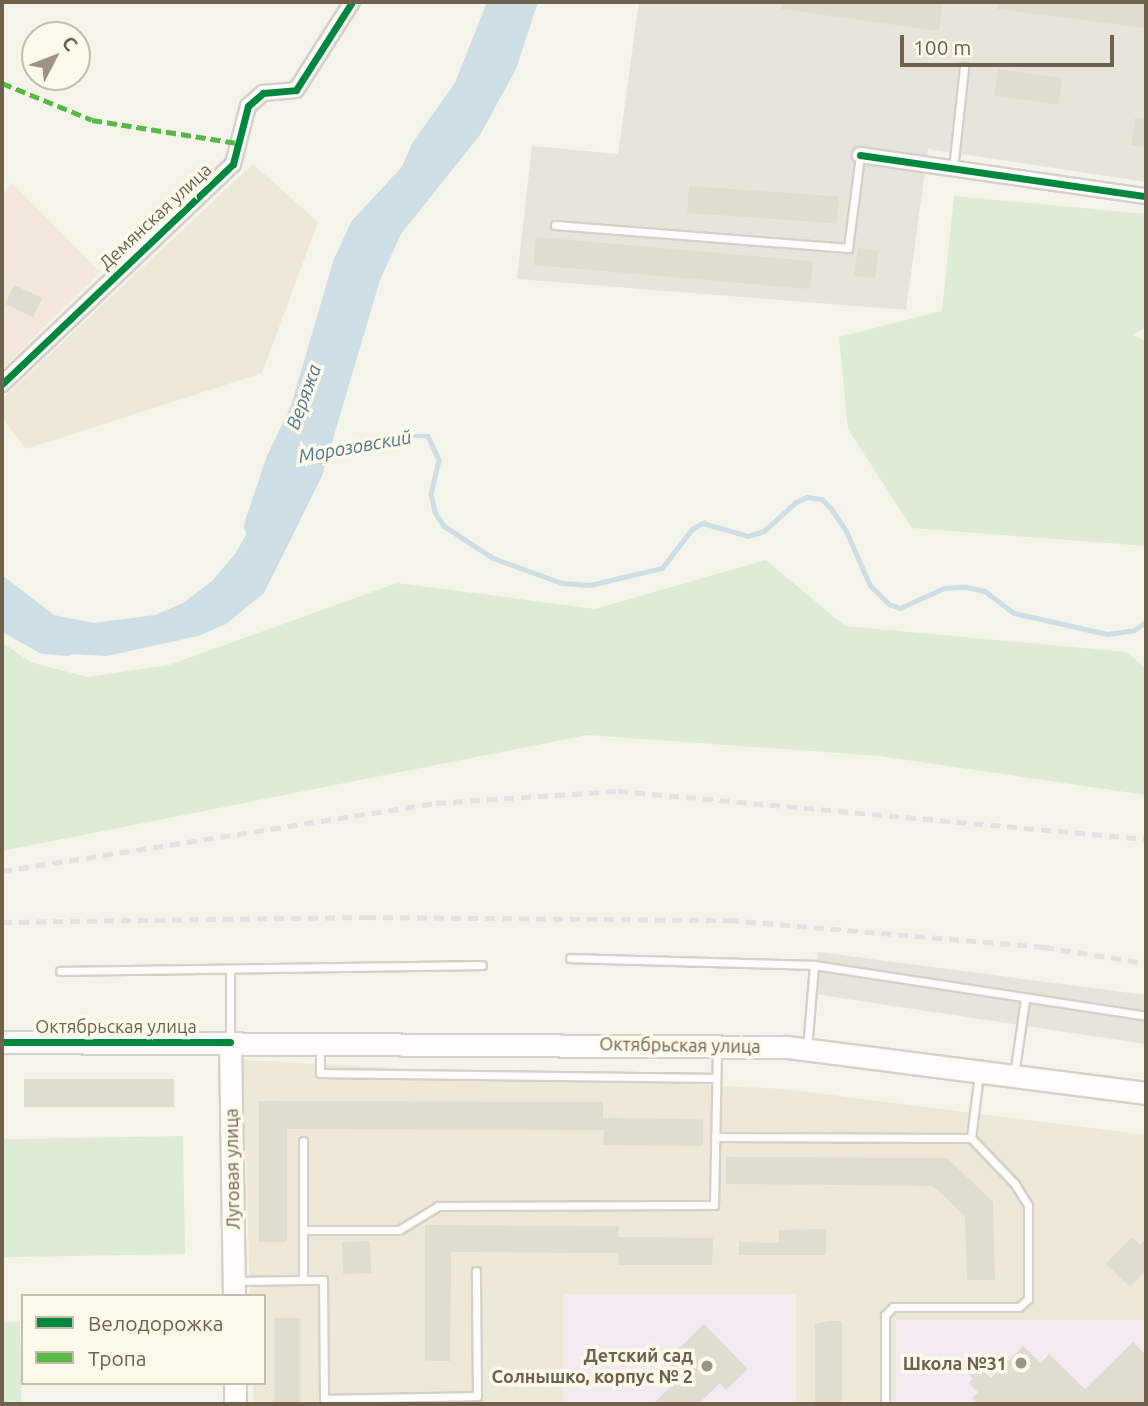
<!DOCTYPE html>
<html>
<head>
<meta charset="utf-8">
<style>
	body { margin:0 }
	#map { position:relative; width:1148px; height:1406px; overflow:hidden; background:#f5f4ea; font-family:Ubuntu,sans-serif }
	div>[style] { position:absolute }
	.residential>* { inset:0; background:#eee8d8 }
	.commercial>* { inset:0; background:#f2e8db }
	.industrial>* { inset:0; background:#e7e5db }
	.education>* { inset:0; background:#f4eaf1; transform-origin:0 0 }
	.green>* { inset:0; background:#deecd6; transform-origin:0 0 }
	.water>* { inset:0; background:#cddee4 }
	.stream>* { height:4.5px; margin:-2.25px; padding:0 2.25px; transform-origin:2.25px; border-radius:2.25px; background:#cddee4 }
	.river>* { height:26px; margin:-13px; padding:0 13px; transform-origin:13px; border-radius:13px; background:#cddee4 }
	.building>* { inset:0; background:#e0dcd2; transform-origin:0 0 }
	.roads { filter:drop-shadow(2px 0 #d4d1c8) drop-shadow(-2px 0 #d4d1c8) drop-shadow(0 2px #d4d1c8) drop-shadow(0 -2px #d4d1c8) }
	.lane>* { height:7px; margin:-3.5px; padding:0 3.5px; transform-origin:3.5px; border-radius:3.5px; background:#fefdfc }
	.street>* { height:14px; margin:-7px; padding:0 7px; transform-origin:7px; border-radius:7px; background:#fefdfc }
	.secondary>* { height:21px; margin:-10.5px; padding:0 10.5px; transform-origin:10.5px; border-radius:10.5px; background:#fefdfc }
	.rail>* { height:4.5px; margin-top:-2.25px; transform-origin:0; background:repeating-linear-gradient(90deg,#e5e2e4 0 10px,transparent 0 17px) }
	.quiet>* { height:5px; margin-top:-2.5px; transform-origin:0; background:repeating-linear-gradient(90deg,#58b947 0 10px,transparent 0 15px) }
	.cycleway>* { height:7px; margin:-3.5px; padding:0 3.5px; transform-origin:3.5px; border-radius:3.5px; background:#00873e }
	.dots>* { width:19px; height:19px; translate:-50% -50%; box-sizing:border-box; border:4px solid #fdfaeb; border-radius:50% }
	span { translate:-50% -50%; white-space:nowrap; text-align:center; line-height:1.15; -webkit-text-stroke:7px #fdfaeb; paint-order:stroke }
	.street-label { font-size:18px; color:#70614d }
	.poi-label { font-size:18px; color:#70614d; font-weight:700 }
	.right { translate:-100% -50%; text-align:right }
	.water-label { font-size:19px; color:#50778f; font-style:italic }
	.frame { position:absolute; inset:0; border:4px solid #70614d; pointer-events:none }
	.legend { position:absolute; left:21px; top:1294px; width:245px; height:91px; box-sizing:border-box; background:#fdfaeb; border:2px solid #c5bdac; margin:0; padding:9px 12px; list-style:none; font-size:21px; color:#70614d }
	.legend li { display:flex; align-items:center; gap:14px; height:35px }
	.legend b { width:35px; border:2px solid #c5bdac }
	.north { position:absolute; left:21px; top:21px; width:70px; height:70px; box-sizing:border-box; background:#fdfaeb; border:2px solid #c5bdac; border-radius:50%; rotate:48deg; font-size:19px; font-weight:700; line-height:28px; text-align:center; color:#70614d }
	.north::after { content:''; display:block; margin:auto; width:24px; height:32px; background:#9f9484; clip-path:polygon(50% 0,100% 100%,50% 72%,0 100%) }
	.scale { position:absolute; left:900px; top:35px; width:214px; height:32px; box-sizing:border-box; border:4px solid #70614d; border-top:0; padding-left:9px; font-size:21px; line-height:24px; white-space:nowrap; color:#70614d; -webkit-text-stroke:5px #fdfaeb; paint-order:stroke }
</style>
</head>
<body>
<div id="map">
	<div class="residential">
		<i style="clip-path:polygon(253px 164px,318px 222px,262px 373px,26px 449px,2px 418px,2px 399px)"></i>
		<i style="clip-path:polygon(243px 1060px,784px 1089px,1146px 1135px,1146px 1404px,254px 1404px,253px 1383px,264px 1383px,264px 1296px,250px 1296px)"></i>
	</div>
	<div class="commercial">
		<i style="clip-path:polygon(12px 183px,100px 272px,2px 370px,2px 194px)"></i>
	</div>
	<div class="industrial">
		<i style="clip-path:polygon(639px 2px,1146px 2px,1146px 182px,928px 149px,906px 310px,517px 279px,532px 146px,618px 154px)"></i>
		<i style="clip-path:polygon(818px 952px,1146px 995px,1146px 1044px,814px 994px)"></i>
	</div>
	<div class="education">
		<i style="left:796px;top:1294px;width:110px;height:233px;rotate:90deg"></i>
		<i style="left:896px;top:1320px;width:250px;height:84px"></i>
	</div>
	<div class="green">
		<i style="clip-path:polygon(954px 196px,1146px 214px,1146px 327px,1133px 335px,1146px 341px,1146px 546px,912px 528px,848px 429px,839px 337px,942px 311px)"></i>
		<i style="clip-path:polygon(766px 560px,845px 626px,1126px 652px,1146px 668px,1146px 795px,880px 756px,587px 735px,2px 851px,2px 642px,30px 662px,87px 677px,169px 665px,397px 583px,595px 609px)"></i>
		<i style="left:183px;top:1136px;width:118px;height:181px;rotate:89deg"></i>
		<i style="left:20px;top:1322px;width:82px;height:18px;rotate:89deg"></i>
	</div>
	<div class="water">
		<i style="clip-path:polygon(505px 2px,538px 2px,516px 69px,480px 135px,401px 234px,380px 280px,322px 476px,264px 593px,226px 624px,198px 636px,107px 656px,72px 654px,39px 640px,6px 618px,2px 613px,2px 575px,54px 615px,94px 623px,155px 615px,183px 603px,212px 581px,235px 554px,271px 491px,346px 272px,373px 209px,391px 183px,423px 160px,486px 68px)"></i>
	</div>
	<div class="stream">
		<i style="left:327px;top:450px;width:80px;rotate:-10deg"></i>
		<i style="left:406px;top:436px;width:22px"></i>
		<i style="left:428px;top:436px;width:26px;rotate:65deg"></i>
		<i style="left:439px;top:460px;width:35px;rotate:103deg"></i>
		<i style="left:431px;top:494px;width:18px;rotate:77deg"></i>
		<i style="left:435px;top:512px;width:17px;rotate:57deg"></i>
		<i style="left:444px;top:526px;width:59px;rotate:33.1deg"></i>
		<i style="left:493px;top:558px;width:73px;rotate:19.9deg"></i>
		<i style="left:562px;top:583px;width:28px;rotate:4deg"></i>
		<i style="left:590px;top:585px;width:74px;rotate:-13.3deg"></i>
		<i style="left:662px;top:568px;width:49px;rotate:-52.4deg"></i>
		<i style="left:692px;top:529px;width:13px;rotate:-29deg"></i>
		<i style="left:703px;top:523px;width:47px;rotate:16.1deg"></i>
		<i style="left:748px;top:536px;width:17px;rotate:-17deg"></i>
		<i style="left:764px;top:531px;width:43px;rotate:-42.2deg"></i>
		<i style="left:796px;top:502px;width:12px;rotate:-24deg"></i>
		<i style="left:807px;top:497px;width:15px;rotate:8deg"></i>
		<i style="left:822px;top:499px;width:13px;rotate:45deg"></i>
		<i style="left:831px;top:508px;width:27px;rotate:56deg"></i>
		<i style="left:846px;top:530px;width:60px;rotate:66.4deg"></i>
		<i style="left:870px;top:585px;width:27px;rotate:45deg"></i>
		<i style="left:889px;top:604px;width:12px;rotate:20deg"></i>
		<i style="left:900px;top:608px;width:48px;rotate:-24.4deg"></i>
		<i style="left:944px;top:588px;width:22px;rotate:-3deg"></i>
		<i style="left:966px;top:587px;width:19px;rotate:12deg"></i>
		<i style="left:985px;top:591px;width:36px;rotate:37deg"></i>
		<i style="left:1014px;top:613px;width:95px;rotate:12.7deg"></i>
		<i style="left:1107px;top:634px;width:27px;rotate:-8deg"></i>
		<i style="left:1134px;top:630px;width:14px;rotate:-34deg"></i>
	</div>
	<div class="river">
		<i style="left:257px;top:526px;width:69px;rotate:-71.3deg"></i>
		<i style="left:279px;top:461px;width:55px;rotate:-64.4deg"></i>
		<i style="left:303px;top:411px;width:153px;rotate:-73.7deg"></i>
		<i style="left:346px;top:264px;width:40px;rotate:-65deg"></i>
		<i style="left:363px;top:228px;width:74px;rotate:-47.2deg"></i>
		<i style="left:413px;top:174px;width:27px;rotate:-66deg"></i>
		<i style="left:424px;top:149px;width:72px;rotate:-54.6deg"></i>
		<i style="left:466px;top:90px;width:95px;rotate:-68.3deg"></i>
		<i style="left:2px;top:617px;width:49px;rotate:29.2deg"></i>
		<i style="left:45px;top:641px;width:22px;rotate:5deg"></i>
	</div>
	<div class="building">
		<i style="clip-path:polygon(782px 2px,943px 2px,939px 31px,781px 9px)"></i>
		<i style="clip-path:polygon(998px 2px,1146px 2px,1146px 28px,997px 9px)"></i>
		<i style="left:998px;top:69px;width:65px;height:27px;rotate:8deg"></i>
		<i style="clip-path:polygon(1135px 118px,1146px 119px,1146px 148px,1131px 145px)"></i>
		<i style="left:689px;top:186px;width:150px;height:27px;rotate:4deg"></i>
		<i style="left:536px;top:237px;width:278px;height:28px;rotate:5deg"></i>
		<i style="left:858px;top:248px;width:21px;height:28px;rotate:8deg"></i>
		<i style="left:14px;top:285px;width:31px;height:21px;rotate:25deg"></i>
		<i style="left:24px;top:1079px;width:150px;height:28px"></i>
		<i style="clip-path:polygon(259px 1101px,603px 1102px,603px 1118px,703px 1119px,703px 1146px,603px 1145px,604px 1130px,287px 1129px,287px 1242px,259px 1242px)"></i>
		<i style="clip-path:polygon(726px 1157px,947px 1158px,993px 1202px,995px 1280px,967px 1280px,965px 1216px,933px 1186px,726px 1184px)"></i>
		<i style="clip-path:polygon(425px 1225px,619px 1226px,618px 1237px,713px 1238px,712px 1265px,618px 1265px,618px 1253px,451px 1252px,450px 1361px,425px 1361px)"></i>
		<i style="clip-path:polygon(826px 1229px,826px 1255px,739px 1255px,739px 1242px,779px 1243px,779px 1230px)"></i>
		<i style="clip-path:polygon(1132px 1237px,1140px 1245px,1146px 1239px,1146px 1270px,1130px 1287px,1106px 1264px)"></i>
		<i style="left:370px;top:1241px;width:32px;height:28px;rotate:88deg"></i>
		<i style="left:274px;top:1318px;width:26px;height:86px"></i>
		<i style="clip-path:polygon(829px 1321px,842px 1321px,842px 1404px,815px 1404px,815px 1324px)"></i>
		<i style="clip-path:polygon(704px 1324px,748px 1369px,726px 1390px,720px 1383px,698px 1404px,653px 1404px,680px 1377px,665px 1362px)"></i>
		<i style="clip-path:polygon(1133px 1342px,1146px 1355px,1146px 1404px,978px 1404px,972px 1398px,978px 1392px,969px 1383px,973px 1378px,967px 1373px,977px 1364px,991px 1378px,1023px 1346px,1041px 1363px,1049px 1354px,1085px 1389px)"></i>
	</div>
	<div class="roads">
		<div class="lane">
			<i style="left:953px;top:169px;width:103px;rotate:-83.8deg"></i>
			<i style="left:555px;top:225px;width:294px;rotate:4.5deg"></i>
			<i style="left:848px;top:248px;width:94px;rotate:-82.6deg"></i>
			<i style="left:570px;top:958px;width:244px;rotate:1.6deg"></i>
			<i style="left:814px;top:965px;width:83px;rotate:94.8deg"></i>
			<i style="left:814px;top:965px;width:336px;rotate:8.7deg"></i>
			<i style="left:230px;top:969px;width:72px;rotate:90deg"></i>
			<i style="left:60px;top:971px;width:422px;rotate:-0.8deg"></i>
			<i style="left:320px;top:1045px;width:28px;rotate:90deg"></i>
			<i style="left:320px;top:1073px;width:396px;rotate:0.7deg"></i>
			<i style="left:1014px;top:1075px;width:76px;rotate:-81.7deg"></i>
			<i style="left:715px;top:1137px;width:256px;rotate:0.2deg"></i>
			<i style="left:303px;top:1230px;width:96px"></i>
			<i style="left:399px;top:1230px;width:46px;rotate:-31.6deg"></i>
			<i style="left:438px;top:1206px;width:276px;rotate:-0.2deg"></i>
			<i style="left:714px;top:1205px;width:155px;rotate:-88.9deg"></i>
			<i style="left:303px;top:1280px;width:20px"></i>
			<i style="left:323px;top:1280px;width:119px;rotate:89.5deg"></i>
			<i style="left:324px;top:1399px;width:153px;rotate:-1.1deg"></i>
			<i style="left:477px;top:1396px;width:125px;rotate:-90.5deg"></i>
			<i style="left:237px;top:1281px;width:66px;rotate:-0.9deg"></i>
			<i style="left:303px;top:1280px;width:139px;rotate:-90deg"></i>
			<i style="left:885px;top:1404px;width:89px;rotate:-90deg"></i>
			<i style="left:885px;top:1315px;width:11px;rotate:-45deg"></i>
			<i style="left:893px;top:1307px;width:126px"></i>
			<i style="left:1019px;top:1307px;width:12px;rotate:-42deg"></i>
			<i style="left:1028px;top:1299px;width:94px;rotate:-90deg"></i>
			<i style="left:1028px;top:1205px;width:25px;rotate:-122deg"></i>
			<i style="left:1015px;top:1184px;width:64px;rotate:-133.7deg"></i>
			<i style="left:971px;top:1138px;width:64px;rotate:-82.9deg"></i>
		</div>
		<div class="street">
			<i style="left:860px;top:155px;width:289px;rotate:8.2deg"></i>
			<i style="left:2px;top:384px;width:319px;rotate:-43.6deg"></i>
			<i style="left:233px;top:164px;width:60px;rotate:-75.5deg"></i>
			<i style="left:248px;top:106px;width:20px;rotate:-41deg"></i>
			<i style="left:263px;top:93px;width:33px;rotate:-5deg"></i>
			<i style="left:296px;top:90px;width:104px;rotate:-57.5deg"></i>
		</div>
		<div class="secondary">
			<i style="left:2px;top:1042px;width:785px;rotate:0.36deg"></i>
			<i style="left:787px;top:1047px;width:362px;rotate:7.3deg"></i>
			<i style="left:230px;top:1042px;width:254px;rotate:89.1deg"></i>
			<i style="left:235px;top:1383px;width:21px;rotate:90deg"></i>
		</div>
	</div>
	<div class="rail">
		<i style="left:2px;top:871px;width:439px;rotate:-8.9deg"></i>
		<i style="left:436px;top:803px;width:182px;rotate:-3.8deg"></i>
		<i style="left:618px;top:791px;width:530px;rotate:5.19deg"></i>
		<i style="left:2px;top:922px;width:364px;rotate:-0.8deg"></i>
		<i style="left:366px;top:917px;width:363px;rotate:0.5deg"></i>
		<i style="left:729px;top:920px;width:316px;rotate:4.9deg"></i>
		<i style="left:1044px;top:947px;width:103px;rotate:8.9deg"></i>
	</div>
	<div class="quiet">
		<i style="left:2px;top:83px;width:97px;rotate:22.3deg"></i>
		<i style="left:92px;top:120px;width:147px;rotate:9deg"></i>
	</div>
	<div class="cycleway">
		<i style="left:860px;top:155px;width:289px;rotate:8.2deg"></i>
		<i style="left:2px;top:384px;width:319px;rotate:-43.6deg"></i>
		<i style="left:233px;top:164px;width:60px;rotate:-75.5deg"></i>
		<i style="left:248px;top:106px;width:20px;rotate:-41deg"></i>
		<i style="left:263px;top:93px;width:33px;rotate:-5deg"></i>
		<i style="left:296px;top:90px;width:104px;rotate:-57.5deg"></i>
		<i style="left:2px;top:1042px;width:228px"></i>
	</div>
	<div class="dots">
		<i style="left:1021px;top:1363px;background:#9f9484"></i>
		<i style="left:707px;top:1366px;background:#9f9484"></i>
	</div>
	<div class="street-label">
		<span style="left:155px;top:216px;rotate:-43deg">Демянская улица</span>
		<span style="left:116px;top:1026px">Октябрьская улица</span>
		<span style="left:680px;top:1045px;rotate:1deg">Октябрьская улица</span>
		<span style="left:232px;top:1169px;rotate:-91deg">Луговая улица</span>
	</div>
	<div class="poi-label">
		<span class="right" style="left:693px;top:1366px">Детский сад<br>Солнышко, корпус № 2</span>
		<span class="right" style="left:1007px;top:1363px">Школа №31</span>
	</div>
	<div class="water-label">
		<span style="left:304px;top:397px;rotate:-70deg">Веряжа</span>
		<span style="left:355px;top:447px;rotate:-10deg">Морозовский</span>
	</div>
	<div class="frame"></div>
	<ul class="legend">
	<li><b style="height:9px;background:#00873e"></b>Велодорожка</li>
	<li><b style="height:9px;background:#58b947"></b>Тропа</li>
	</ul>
	<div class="north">С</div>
	<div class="scale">100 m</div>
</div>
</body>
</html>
